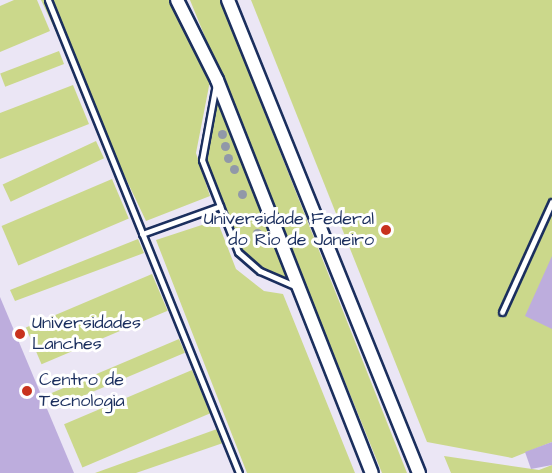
<!DOCTYPE html>
<html>
<head>
<meta charset="utf-8">
<style>
	body { margin:0 }
	#map { position:relative; width:552px; height:473px; overflow:hidden; background:#ebe6f5; font-family:"Architects Daughter",sans-serif }
	div>[style] { position:absolute }
	.green>* { inset:0; background:#cbd88b; transform-origin:0 0 }
	.building>* { inset:0; background:#bdaddd }
	.roads { filter:drop-shadow(2px 0 #1b2f5e) drop-shadow(-2px 0 #1b2f5e) drop-shadow(0 2px #1b2f5e) drop-shadow(0 -2px #1b2f5e) }
	.service>* { height:5px; margin:-2.5px; padding:0 2.5px; transform-origin:2.5px; border-radius:2.5px; background:#fff }
	.tertiary>* { height:12px; margin:-6px; padding:0 6px; transform-origin:6px; border-radius:6px; background:#fff }
	.trees>* { width:9px; height:9px; margin:-4.5px; border-radius:50%; background:#9198a8 }
	.dots>* { width:16px; height:16px; translate:-50% -50%; box-sizing:border-box; border:3px solid #fff; border-radius:50% }
	span { translate:-50% -50%; white-space:nowrap; text-align:center; line-height:1.15; -webkit-text-stroke:6px #fff; paint-order:stroke }
	.poi-label { font-size:18px; color:#1b2f5e }
	.right { translate:-100% -50%; text-align:right }
	.left { translate:0 -50%; text-align:left }
</style>
</head>
<body>
<div id="map">
	<div class="green">
		<i style="clip-path:polygon(14px 0,37px 0,50px 31px,0 52px,0 6px)"></i>
		<i style="clip-path:polygon(41px 0,169px 0,210px 81px,196px 153px,210px 196px,146px 221px)"></i>
		<i style="clip-path:polygon(190px 0,220px 0,407px 473px,382px 473px)"></i>
		<i style="clip-path:polygon(251px 0,552px 0,552px 442px,512px 458px,427px 442px)"></i>
		<i style="left:59px;top:51px;width:14px;height:63px;rotate:69deg"></i>
		<i style="clip-path:polygon(73px 85px,89px 124px,0 159px,0 113px)"></i>
		<i style="clip-path:polygon(218px 97px,295px 283px,278px 279px,241px 250px,205px 161px)"></i>
		<i style="left:96px;top:141px;width:19px;height:103px;rotate:65deg"></i>
		<i style="left:112px;top:179px;width:43px;height:120px;rotate:67deg"></i>
		<i style="clip-path:polygon(217px 220px,236px 269px,264px 291px,283px 294px,355px 473px,247px 473px,156px 240px)"></i>
		<i style="clip-path:polygon(138px 239px,144px 253px,15px 301px,10px 290px)"></i>
		<i style="left:152px;top:274px;width:40px;height:137px;rotate:67deg"></i>
		<i style="left:179px;top:339px;width:15px;height:139px;rotate:67deg"></i>
		<i style="left:192px;top:370px;width:47px;height:139px;rotate:67deg"></i>
		<i style="clip-path:polygon(217px 429px,223px 443px,136px 473px,95px 473px)"></i>
		<i style="clip-path:polygon(444px 456px,539px 470px,552px 465px,552px 473px,451px 473px)"></i>
	</div>
	<div class="building">
		<i style="clip-path:polygon(552px 256px,552px 329px,525px 316px)"></i>
		<i style="clip-path:polygon(0 297px,74px 473px,0 473px)"></i>
		<i style="clip-path:polygon(552px 442px,552px 465px,531px 469px,525px 452px)"></i>
	</div>
	<div class="roads">
		<div class="service">
			<i style="left:48px;top:0;width:510px;rotate:68.01deg"></i>
			<i style="left:216px;top:84px;width:77px;rotate:100.4deg"></i>
			<i style="left:202px;top:160px;width:99px;rotate:68.6deg"></i>
			<i style="left:238px;top:252px;width:29px;rotate:41deg"></i>
			<i style="left:260px;top:271px;width:40px;rotate:23.4deg"></i>
			<i style="left:142px;top:234px;width:83px;rotate:-19.7deg"></i>
			<i style="left:502px;top:312px;width:121px;rotate:-65.6deg"></i>
		</div>
		<div class="tertiary">
			<i style="left:177px;top:0;width:89px;rotate:63.4deg"></i>
			<i style="left:217px;top:80px;width:422px;rotate:68.5deg"></i>
			<i style="left:228px;top:0;width:510px;rotate:68.01deg"></i>
		</div>
	</div>
	<div class="trees">
		<i style="left:222px;top:134px"></i>
		<i style="left:225px;top:146px"></i>
		<i style="left:228px;top:158px"></i>
		<i style="left:234px;top:169px"></i>
		<i style="left:242px;top:194px"></i>
		<i style="left:257px;top:233px"></i>
	</div>
	<div class="dots">
		<i style="left:386px;top:230px;background:#c8321e"></i>
		<i style="left:20px;top:334px;background:#c8321e"></i>
		<i style="left:27px;top:391px;background:#c8321e"></i>
	</div>
	<div class="poi-label">
		<span class="right" style="left:374px;top:230px">Universidade Federal<br>do Rio de Janeiro</span>
		<span class="left" style="left:32px;top:334px">Universidades<br>Lanches</span>
		<span class="left" style="left:39px;top:391px">Centro de<br>Tecnologia</span>
	</div>
</div>
</body>
</html>
